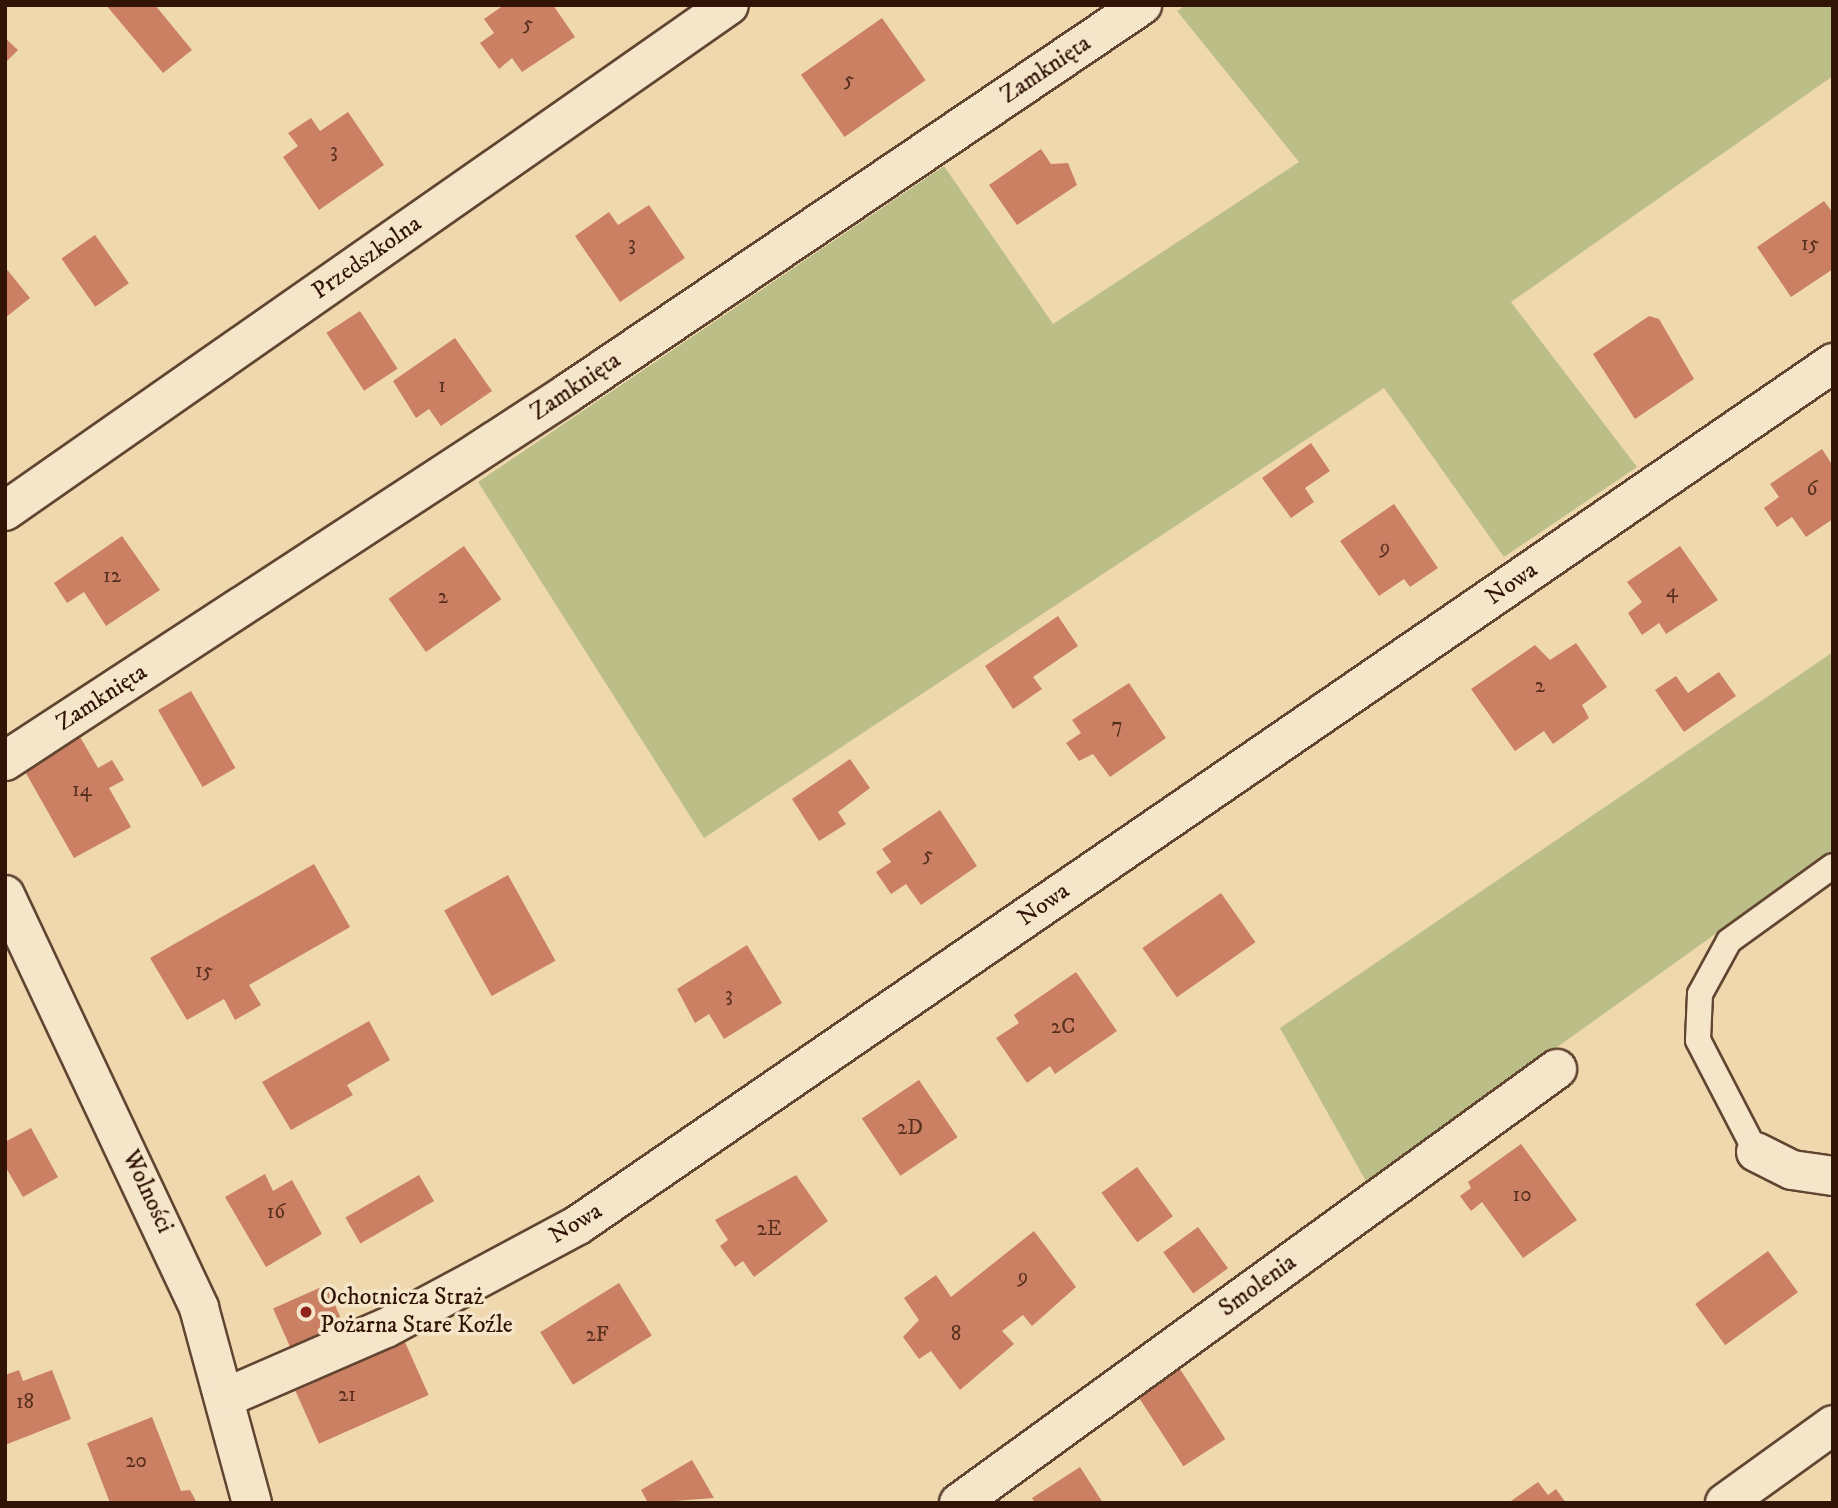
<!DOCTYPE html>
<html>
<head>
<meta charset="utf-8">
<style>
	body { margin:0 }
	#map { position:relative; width:1838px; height:1508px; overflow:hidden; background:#efd8ae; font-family:"IM FELL DW Pica",serif }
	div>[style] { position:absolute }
	.green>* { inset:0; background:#bcbe88 }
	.building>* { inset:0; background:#cb8063; transform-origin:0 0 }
	.roads { filter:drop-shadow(2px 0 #614531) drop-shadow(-2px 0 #614531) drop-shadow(0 2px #614531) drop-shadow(0 -2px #614531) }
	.lane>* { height:24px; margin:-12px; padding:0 12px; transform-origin:12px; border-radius:12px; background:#f5e6ca }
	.street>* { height:38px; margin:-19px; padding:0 19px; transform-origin:19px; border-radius:19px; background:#f5e6ca }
	.dots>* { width:19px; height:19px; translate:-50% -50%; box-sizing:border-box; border:4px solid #f5e6ca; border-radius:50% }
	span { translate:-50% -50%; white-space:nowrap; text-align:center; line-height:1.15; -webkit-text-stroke:7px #f5e6ca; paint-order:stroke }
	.number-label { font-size:21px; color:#582f1e }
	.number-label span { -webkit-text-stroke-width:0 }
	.street-label { font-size:24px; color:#321407 }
	.poi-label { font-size:24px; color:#321407 }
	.left { translate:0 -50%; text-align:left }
	.frame { position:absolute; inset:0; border:7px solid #321407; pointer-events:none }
</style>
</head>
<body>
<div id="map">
	<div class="green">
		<i style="clip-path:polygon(1186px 5px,1833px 5px,1833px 76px,1511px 302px,1637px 467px,1504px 557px,1384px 388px,704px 838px,478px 482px,944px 166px,1053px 324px,1299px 162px,1177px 11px)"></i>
		<i style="clip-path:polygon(1833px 652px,1833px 850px,1367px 1183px,1280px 1028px)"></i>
	</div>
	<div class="building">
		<i style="clip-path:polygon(106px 5px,155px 5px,192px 50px,163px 73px)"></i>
		<i style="clip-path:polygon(504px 5px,553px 5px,575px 37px,522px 72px,512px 58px,499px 69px,480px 43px,494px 33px,484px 19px)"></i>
		<i style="left:882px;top:18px;width:76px;height:99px;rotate:55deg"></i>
		<i style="clip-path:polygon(5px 38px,18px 50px,5px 63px)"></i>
		<i style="clip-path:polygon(348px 112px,384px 165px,319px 210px,283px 157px,298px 146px,288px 133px,311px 118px,320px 131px)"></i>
		<i style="clip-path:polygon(1041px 149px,1051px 164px,1068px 163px,1077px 185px,1017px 225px,989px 185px)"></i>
		<i style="clip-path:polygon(1824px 201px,1833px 213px,1833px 269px,1791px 297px,1757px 247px)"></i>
		<i style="clip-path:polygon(649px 205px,685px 258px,620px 302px,575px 236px,609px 212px,618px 225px)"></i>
		<i style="left:95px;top:235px;width:59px;height:41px;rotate:55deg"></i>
		<i style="clip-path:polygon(5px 267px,30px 298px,5px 318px)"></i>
		<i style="left:360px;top:311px;width:69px;height:40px;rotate:57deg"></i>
		<i style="clip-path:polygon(1649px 316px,1659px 319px,1694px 379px,1635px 419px,1593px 354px)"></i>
		<i style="clip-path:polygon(455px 338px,492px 391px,441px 426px,429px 409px,416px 418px,393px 381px)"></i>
		<i style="clip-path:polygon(1311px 443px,1330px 471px,1305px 488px,1314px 502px,1291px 518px,1262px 478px)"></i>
		<i style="clip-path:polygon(1822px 449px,1833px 466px,1833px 519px,1806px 537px,1792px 517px,1777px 527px,1764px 508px,1779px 497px,1770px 484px)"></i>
		<i style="clip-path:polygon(1394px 504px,1438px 568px,1410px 587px,1404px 579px,1379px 596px,1340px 541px)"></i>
		<i style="clip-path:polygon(122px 536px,160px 590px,106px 626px,84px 592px,67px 603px,54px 583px)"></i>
		<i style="left:464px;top:546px;width:65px;height:92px;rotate:55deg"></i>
		<i style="clip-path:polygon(1680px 546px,1718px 600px,1666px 634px,1659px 623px,1642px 635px,1628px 613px,1642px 602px,1627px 582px)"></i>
		<i style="clip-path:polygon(1058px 616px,1078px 646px,1033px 677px,1042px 689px,1013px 709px,985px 666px)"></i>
		<i style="clip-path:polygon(1576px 643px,1607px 687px,1582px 705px,1589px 718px,1553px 744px,1544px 731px,1515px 751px,1471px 689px,1535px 645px,1550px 660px)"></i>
		<i style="clip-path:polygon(1719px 672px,1736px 696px,1684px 732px,1655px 690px,1676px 676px,1688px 693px)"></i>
		<i style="clip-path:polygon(1129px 683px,1166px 738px,1110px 777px,1093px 754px,1079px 761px,1066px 743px,1081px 733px,1072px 720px)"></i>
		<i style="left:191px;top:691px;width:89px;height:38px;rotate:60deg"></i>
		<i style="clip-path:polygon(79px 735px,98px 768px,112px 760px,124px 780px,109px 788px,131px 827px,74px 858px,23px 768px)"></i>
		<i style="clip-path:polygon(850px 759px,870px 788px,838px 812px,846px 824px,819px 841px,792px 799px)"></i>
		<i style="clip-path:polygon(940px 810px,977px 866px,921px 905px,906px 884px,891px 894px,876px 872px,891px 862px,882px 849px)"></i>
		<i style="clip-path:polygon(314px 864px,350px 927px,249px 985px,261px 1005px,235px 1020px,224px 999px,187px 1020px,150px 958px)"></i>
		<i style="left:508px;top:875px;width:98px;height:73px;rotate:61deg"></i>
		<i style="left:1221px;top:893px;width:60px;height:96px;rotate:55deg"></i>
		<i style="clip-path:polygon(747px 945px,782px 1003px,724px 1039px,709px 1014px,695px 1023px,677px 989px)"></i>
		<i style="clip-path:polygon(1076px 972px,1117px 1031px,1055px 1074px,1050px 1066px,1027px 1083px,996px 1038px,1019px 1023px,1014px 1015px)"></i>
		<i style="clip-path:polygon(369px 1021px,390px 1060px,347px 1085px,353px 1095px,291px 1130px,262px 1082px)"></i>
		<i style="left:919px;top:1080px;width:69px;height:69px;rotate:56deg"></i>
		<i style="clip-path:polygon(31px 1128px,58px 1177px,23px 1197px,5px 1166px,5px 1142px)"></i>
		<i style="clip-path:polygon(1521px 1144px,1577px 1220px,1523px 1258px,1482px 1202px,1471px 1211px,1460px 1196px,1471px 1188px,1468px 1182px)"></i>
		<i style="left:1137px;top:1167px;width:61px;height:44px;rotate:54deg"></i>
		<i style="clip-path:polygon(265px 1174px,273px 1191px,292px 1180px,322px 1234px,266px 1267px,225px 1197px)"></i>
		<i style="left:419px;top:1175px;width:30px;height:85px;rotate:60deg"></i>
		<i style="clip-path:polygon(796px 1175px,828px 1221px,754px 1277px,743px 1261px,735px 1267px,720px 1246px,728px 1240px,715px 1220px)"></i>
		<i style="left:1198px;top:1227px;width:51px;height:43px;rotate:54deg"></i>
		<i style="clip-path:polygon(1034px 1231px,1076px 1287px,1032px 1326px,1023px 1315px,1002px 1331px,1014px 1344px,960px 1390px,931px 1351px,919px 1359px,903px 1337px,919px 1320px,904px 1298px,936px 1275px,951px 1297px)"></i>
		<i style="left:1768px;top:1251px;width:51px;height:90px;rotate:54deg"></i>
		<i style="left:619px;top:1283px;width:62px;height:93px;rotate:58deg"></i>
		<i style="left:326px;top:1285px;width:48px;height:58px;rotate:66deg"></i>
		<i style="left:405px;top:1342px;width:58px;height:120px;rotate:66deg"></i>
		<i style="left:1178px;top:1366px;width:87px;height:50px;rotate:57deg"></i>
		<i style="clip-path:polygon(19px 1370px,23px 1381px,52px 1370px,71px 1419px,5px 1445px,5px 1375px)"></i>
		<i style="clip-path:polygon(152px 1417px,181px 1491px,190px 1490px,197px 1503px,110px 1503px,87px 1443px)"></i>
		<i style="clip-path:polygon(692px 1460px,714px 1498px,648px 1503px,641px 1490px)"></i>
		<i style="clip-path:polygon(1080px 1467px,1103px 1503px,1035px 1503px,1032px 1498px)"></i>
		<i style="clip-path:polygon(1538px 1482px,1548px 1495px,1556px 1489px,1566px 1503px,1508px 1503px)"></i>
	</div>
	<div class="roads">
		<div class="lane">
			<i style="left:1756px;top:1152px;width:126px;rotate:-117.4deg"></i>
			<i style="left:1698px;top:1040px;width:46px;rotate:-87.5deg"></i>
			<i style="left:1700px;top:994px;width:60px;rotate:-61.3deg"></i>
			<i style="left:1729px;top:941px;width:128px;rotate:-35.8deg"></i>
		</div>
		<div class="street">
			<i style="left:5px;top:511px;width:883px;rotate:-34.95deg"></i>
			<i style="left:5px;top:761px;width:673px;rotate:-33.17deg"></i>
			<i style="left:568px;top:393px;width:693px;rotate:-34.06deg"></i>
			<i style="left:5px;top:895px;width:456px;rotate:64.8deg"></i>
			<i style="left:199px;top:1308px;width:202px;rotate:74.8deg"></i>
			<i style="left:1756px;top:1152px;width:40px;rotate:26.6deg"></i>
			<i style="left:1792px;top:1170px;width:41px;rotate:8.3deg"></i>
			<i style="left:227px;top:1397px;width:173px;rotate:-23.5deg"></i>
			<i style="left:386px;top:1328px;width:218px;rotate:-28.2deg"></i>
			<i style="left:578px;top:1225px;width:1523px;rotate:-34.48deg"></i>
			<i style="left:959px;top:1503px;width:739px;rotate:-35.97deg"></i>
			<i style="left:1725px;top:1503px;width:133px;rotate:-35.8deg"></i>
		</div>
	</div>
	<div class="dots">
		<i style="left:306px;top:1312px;background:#8f2418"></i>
	</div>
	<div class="number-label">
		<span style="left:528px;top:24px">5</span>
		<span style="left:849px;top:80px">5</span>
		<span style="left:334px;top:151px">3</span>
		<span style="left:632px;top:244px">3</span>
		<span style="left:1810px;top:244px">15</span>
		<span style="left:442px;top:386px">1</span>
		<span style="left:1812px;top:489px">6</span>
		<span style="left:1385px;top:548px">9</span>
		<span style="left:112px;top:576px">12</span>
		<span style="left:1672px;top:591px">4</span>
		<span style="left:443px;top:597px">2</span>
		<span style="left:1540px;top:686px">2</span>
		<span style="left:1117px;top:726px">7</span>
		<span style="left:82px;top:790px">14</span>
		<span style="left:928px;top:855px">5</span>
		<span style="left:204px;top:971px">15</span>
		<span style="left:729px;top:995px">3</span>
		<span style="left:1063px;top:1027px">2C</span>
		<span style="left:910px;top:1128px">2D</span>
		<span style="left:1522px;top:1195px">10</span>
		<span style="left:276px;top:1212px">16</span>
		<span style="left:769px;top:1229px">2E</span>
		<span style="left:1023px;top:1277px">9</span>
		<span style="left:956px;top:1334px">8</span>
		<span style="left:597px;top:1335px">2F</span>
		<span style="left:347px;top:1395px">21</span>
		<span style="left:25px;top:1402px">18</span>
		<span style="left:136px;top:1461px">20</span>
	</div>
	<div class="street-label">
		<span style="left:1046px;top:70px;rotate:-34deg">Zamknięta</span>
		<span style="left:367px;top:258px;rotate:-35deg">Przedszkolna</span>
		<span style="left:576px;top:387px;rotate:-34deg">Zamknięta</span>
		<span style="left:1512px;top:584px;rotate:-35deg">Nowa</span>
		<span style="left:102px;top:698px;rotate:-33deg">Zamknięta</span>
		<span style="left:1044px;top:905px;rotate:-35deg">Nowa</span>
		<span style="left:147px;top:1192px;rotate:65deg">Wolności</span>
		<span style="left:576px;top:1224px;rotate:-31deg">Nowa</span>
		<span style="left:1258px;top:1286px;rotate:-36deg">Smolenia</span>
	</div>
	<div class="poi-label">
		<span class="left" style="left:320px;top:1312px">Ochotnicza Straż<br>Pożarna Stare Koźle</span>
	</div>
	<div class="frame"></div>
</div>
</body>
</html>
